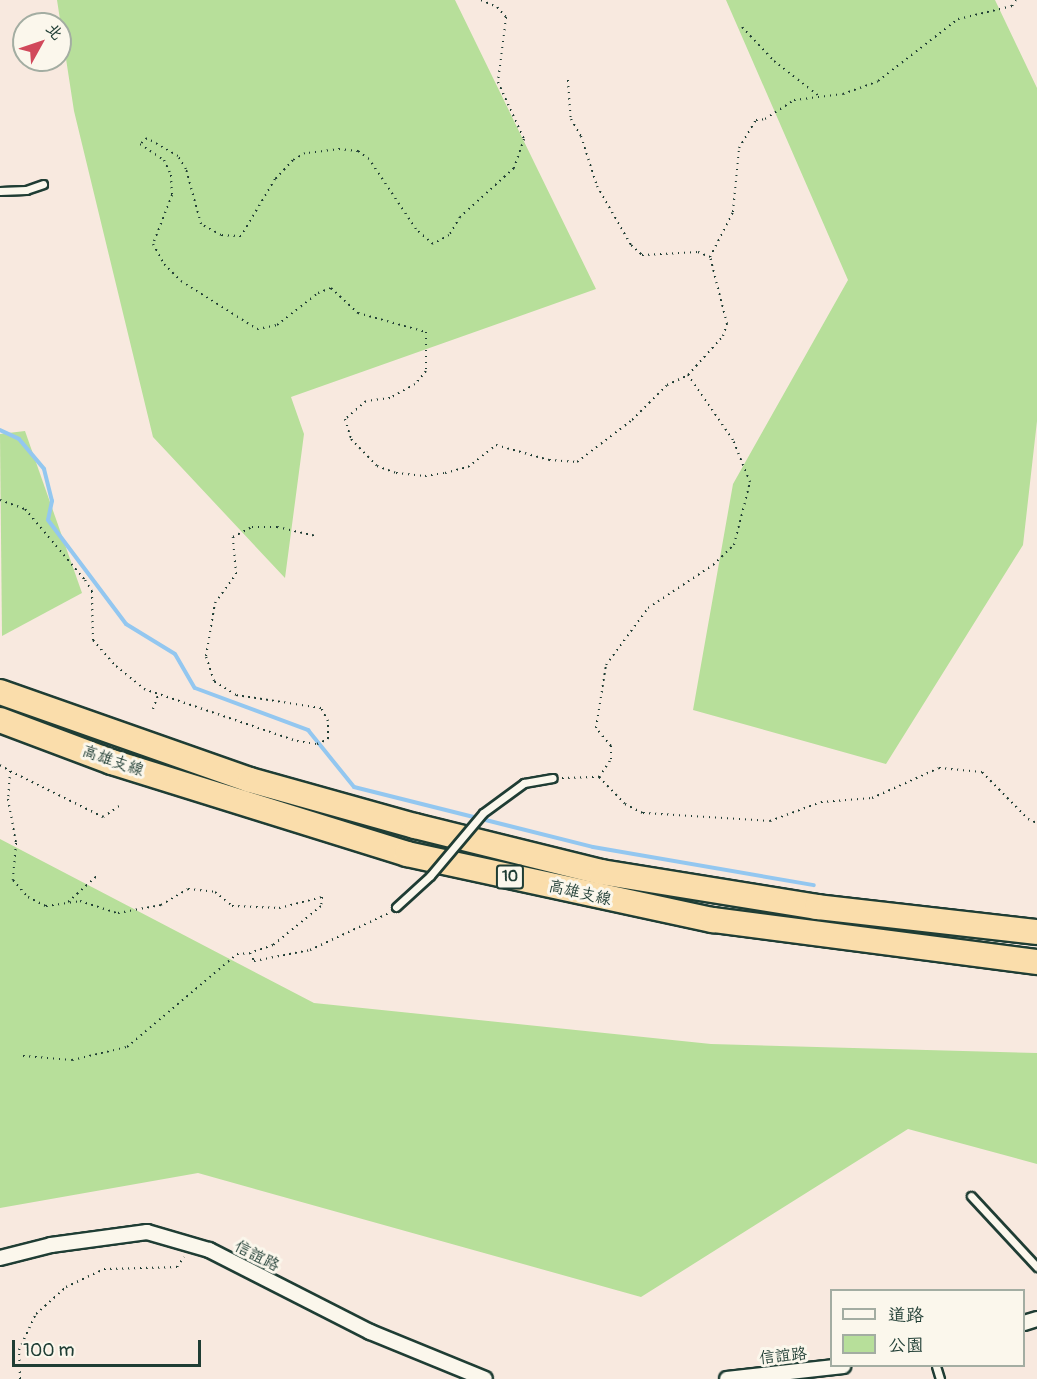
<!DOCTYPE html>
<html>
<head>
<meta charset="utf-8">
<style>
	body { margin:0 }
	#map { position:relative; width:1037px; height:1379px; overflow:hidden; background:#f8e9df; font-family:Pangolin,"LXGW WenKai TC",sans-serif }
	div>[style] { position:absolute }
	.green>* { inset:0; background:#b7df9a }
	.stream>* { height:4px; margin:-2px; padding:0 2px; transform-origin:2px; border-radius:2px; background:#93c7f0 }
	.path>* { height:2px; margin-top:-1px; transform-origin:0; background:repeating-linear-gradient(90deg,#1f3d34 0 1.5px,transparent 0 6px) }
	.roads { filter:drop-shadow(2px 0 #1f3d34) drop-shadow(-2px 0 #1f3d34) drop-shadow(0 2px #1f3d34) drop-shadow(0 -2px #1f3d34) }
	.service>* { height:7px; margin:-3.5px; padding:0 3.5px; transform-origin:3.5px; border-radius:3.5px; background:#fbf7ec }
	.minor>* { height:14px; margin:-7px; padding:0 7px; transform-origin:7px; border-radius:7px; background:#fbf7ec }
	.motorway>* { height:24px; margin:-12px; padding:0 12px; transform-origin:12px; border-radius:12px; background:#faddab }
	.bridges { filter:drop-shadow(2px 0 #1f3d34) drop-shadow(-2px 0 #1f3d34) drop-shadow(0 2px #1f3d34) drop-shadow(0 -2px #1f3d34) }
	.service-bridge>* { height:7px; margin:-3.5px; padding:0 3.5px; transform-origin:3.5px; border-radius:3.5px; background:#fbf7ec }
	span { translate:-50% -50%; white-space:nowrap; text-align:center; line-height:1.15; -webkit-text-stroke:6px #fbf7ec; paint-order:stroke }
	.shield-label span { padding:2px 4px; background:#fbf7ec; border:2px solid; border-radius:4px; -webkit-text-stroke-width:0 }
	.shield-label { font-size:15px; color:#1f3d34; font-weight:700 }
	.street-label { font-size:16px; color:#1f3d34 }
	.legend { position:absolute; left:830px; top:1289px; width:195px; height:78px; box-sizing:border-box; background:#fbf7ec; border:2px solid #a3ada2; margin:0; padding:8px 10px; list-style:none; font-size:18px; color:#1f3d34 }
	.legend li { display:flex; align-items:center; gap:12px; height:30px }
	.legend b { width:30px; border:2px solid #a3ada2 }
	.north { position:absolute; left:12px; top:12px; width:60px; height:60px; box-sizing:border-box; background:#fbf7ec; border:2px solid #a3ada2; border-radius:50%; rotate:50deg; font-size:16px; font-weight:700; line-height:24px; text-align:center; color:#1f3d34 }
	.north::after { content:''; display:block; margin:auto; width:21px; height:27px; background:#d1495b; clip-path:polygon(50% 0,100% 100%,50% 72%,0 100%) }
	.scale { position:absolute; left:12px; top:1340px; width:189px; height:27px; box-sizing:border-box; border:3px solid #1f3d34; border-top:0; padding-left:8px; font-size:18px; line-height:21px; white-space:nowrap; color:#1f3d34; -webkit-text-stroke:4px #fbf7ec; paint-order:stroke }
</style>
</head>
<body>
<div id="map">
	<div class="green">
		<i style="clip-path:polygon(57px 0,455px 0,596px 289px,291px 397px,304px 434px,285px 578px,153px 437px,74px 111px)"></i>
		<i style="clip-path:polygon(726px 0,995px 0,1037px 88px,1037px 421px,1023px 545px,886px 764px,693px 710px,733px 484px,848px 280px)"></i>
		<i style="clip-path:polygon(25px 431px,82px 593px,2px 636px,0 434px)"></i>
		<i style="clip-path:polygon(0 839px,314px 1003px,711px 1044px,1037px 1053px,1037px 1164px,908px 1129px,641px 1297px,198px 1173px,0 1208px)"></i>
	</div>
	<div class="stream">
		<i style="left:0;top:430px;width:21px;rotate:25deg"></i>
		<i style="left:19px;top:439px;width:39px;rotate:50deg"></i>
		<i style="left:44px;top:469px;width:33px;rotate:76deg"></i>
		<i style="left:52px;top:501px;width:19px;rotate:102deg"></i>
		<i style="left:48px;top:520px;width:130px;rotate:53.1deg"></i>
		<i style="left:126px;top:624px;width:57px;rotate:31.5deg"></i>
		<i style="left:175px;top:654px;width:39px;rotate:60deg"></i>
		<i style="left:195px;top:688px;width:121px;rotate:20.4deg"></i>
		<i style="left:308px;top:730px;width:73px;rotate:51.1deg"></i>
		<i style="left:354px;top:787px;width:246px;rotate:14.1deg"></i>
		<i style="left:593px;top:847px;width:224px;rotate:9.8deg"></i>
	</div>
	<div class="path">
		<i style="left:481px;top:0;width:17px;rotate:24deg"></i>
		<i style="left:497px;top:7px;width:13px;rotate:48deg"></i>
		<i style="left:506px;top:17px;width:65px;rotate:97deg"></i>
		<i style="left:498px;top:82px;width:63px;rotate:65.5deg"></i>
		<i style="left:524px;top:139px;width:31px;rotate:109deg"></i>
		<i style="left:514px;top:168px;width:73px;rotate:137.8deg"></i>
		<i style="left:460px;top:217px;width:21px;rotate:121deg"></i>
		<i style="left:449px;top:235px;width:18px;rotate:151deg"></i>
		<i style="left:433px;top:244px;width:23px;rotate:-139deg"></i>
		<i style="left:416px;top:229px;width:84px;rotate:-123.9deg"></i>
		<i style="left:369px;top:159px;width:14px;rotate:-144deg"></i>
		<i style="left:358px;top:151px;width:18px;rotate:-174deg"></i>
		<i style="left:340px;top:149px;width:35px;rotate:173deg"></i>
		<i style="left:305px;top:153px;width:14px;rotate:150deg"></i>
		<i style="left:293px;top:160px;width:26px;rotate:133deg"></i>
		<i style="left:275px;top:179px;width:66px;rotate:120.8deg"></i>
		<i style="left:241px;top:236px;width:20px;rotate:-177deg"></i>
		<i style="left:221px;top:235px;width:23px;rotate:-151deg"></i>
		<i style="left:201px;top:224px;width:57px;rotate:-105.3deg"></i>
		<i style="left:186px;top:169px;width:15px;rotate:-122deg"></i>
		<i style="left:178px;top:156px;width:36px;rotate:-150deg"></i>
		<i style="left:147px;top:138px;width:9px;rotate:139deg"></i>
		<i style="left:140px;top:144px;width:29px;rotate:34deg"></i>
		<i style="left:164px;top:160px;width:17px;rotate:65deg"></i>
		<i style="left:171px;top:175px;width:20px;rotate:87deg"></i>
		<i style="left:172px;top:195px;width:53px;rotate:111.2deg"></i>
		<i style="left:153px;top:244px;width:23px;rotate:61deg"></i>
		<i style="left:164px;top:264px;width:24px;rotate:45deg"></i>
		<i style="left:181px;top:281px;width:90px;rotate:32.3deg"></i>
		<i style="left:257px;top:329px;width:20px;rotate:-11deg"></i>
		<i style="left:277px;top:325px;width:52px;rotate:-38deg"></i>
		<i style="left:318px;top:293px;width:14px;rotate:-21deg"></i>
		<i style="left:331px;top:288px;width:37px;rotate:43deg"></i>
		<i style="left:358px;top:313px;width:71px;rotate:15.6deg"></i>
		<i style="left:426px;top:332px;width:39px;rotate:90deg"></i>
		<i style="left:426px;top:371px;width:17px;rotate:130deg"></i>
		<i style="left:415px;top:384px;width:29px;rotate:151deg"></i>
		<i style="left:390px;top:398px;width:24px;rotate:173deg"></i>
		<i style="left:366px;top:401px;width:28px;rotate:139deg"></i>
		<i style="left:345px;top:419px;width:21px;rotate:73deg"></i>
		<i style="left:351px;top:439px;width:37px;rotate:46deg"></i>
		<i style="left:377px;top:466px;width:20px;rotate:20deg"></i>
		<i style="left:396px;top:473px;width:29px;rotate:6deg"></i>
		<i style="left:425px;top:476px;width:20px;rotate:-9deg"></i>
		<i style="left:445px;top:473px;width:24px;rotate:-15deg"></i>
		<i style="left:468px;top:467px;width:36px;rotate:-38deg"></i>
		<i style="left:496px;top:445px;width:55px;rotate:15.8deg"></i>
		<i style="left:549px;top:460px;width:28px;rotate:4deg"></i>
		<i style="left:577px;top:462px;width:69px;rotate:-37.4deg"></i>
		<i style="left:632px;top:420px;width:49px;rotate:-45deg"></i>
		<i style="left:667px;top:385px;width:23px;rotate:-25deg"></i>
		<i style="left:742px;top:27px;width:47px;rotate:46.7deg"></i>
		<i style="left:774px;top:61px;width:57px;rotate:37.9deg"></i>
		<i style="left:568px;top:80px;width:39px;rotate:86deg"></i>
		<i style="left:571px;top:119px;width:20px;rotate:60deg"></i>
		<i style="left:581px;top:136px;width:52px;rotate:72.3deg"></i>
		<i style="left:597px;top:186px;width:68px;rotate:60deg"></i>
		<i style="left:631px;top:245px;width:15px;rotate:42deg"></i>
		<i style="left:642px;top:255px;width:56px;rotate:-3.1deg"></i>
		<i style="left:698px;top:252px;width:13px;rotate:23deg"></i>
		<i style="left:0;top:500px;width:27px;rotate:20deg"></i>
		<i style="left:25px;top:509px;width:93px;rotate:49.8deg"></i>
		<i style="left:85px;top:580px;width:13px;rotate:58deg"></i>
		<i style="left:92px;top:591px;width:49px;rotate:88.8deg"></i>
		<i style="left:93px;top:640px;width:35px;rotate:49deg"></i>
		<i style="left:116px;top:666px;width:36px;rotate:39deg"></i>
		<i style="left:144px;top:689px;width:162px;rotate:18.8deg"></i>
		<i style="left:297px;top:741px;width:20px;rotate:9deg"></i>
		<i style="left:317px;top:744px;width:12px;rotate:-24deg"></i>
		<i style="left:328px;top:739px;width:18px;rotate:-90deg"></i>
		<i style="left:328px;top:721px;width:15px;rotate:-118deg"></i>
		<i style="left:321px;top:708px;width:86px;rotate:-171.3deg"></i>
		<i style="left:236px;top:695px;width:26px;rotate:-148deg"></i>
		<i style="left:214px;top:681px;width:26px;rotate:-108deg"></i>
		<i style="left:206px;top:656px;width:54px;rotate:-80.4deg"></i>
		<i style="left:215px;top:603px;width:36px;rotate:-54deg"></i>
		<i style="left:236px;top:574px;width:37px;rotate:-95deg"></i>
		<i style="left:233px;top:537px;width:21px;rotate:-28deg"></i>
		<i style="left:252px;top:527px;width:25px"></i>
		<i style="left:277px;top:527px;width:40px;rotate:13deg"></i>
		<i style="left:153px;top:709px;width:15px;rotate:-70deg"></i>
		<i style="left:0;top:765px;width:12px;rotate:31deg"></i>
		<i style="left:599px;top:777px;width:37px;rotate:46deg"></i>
		<i style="left:625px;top:804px;width:20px;rotate:27deg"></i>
		<i style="left:643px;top:813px;width:127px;rotate:3.6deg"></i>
		<i style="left:770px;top:821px;width:54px;rotate:-20.4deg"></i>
		<i style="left:821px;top:802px;width:51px;rotate:-4.5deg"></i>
		<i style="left:872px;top:798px;width:73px;rotate:-24.1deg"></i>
		<i style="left:939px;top:768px;width:43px;rotate:5.3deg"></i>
		<i style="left:982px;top:772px;width:66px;rotate:45.6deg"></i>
		<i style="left:1028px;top:819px;width:10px;rotate:24deg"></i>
		<i style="left:562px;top:778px;width:37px;rotate:-2deg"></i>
		<i style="left:599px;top:777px;width:22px;rotate:-56deg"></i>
		<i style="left:611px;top:759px;width:13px;rotate:-90deg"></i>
		<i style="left:611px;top:746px;width:23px;rotate:-130deg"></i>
		<i style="left:596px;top:728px;width:64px;rotate:-81deg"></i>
		<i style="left:606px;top:665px;width:71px;rotate:-53.6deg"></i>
		<i style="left:648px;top:608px;width:78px;rotate:-33.5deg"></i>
		<i style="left:713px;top:565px;width:29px;rotate:-44deg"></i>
		<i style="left:734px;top:545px;width:65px;rotate:-75.7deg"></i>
		<i style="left:750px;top:482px;width:45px;rotate:-112deg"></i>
		<i style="left:733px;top:440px;width:79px;rotate:-124.7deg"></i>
		<i style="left:688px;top:375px;width:52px;rotate:-48.1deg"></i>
		<i style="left:723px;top:336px;width:13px;rotate:-72deg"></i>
		<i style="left:727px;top:324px;width:69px;rotate:-104.2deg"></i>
		<i style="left:710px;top:257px;width:51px;rotate:-62.9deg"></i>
		<i style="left:733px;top:212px;width:64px;rotate:-84.6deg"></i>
		<i style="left:739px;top:148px;width:33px;rotate:-59deg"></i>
		<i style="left:756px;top:120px;width:9px;rotate:-6deg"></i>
		<i style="left:765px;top:119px;width:35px;rotate:-33deg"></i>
		<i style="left:794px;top:100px;width:49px;rotate:-7deg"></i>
		<i style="left:843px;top:94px;width:37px;rotate:-20deg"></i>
		<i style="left:878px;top:81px;width:101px;rotate:-37.8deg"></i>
		<i style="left:958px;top:19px;width:56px;rotate:-13.5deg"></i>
		<i style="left:1012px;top:6px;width:7px;rotate:-56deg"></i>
		<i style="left:119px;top:806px;width:19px;rotate:145deg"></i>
		<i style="left:103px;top:817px;width:104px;rotate:-153.7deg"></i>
		<i style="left:10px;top:771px;width:28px;rotate:94deg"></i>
		<i style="left:8px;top:799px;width:45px;rotate:79.7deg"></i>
		<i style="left:16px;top:843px;width:37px;rotate:95deg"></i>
		<i style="left:13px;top:880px;width:23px;rotate:49deg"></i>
		<i style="left:28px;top:897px;width:20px;rotate:27deg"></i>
		<i style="left:46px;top:906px;width:34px;rotate:-8deg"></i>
		<i style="left:80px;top:901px;width:40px;rotate:18deg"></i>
		<i style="left:118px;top:913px;width:44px;rotate:-10.5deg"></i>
		<i style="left:161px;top:905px;width:31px;rotate:-31deg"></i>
		<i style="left:188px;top:889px;width:27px;rotate:6deg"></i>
		<i style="left:215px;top:892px;width:22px;rotate:39deg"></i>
		<i style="left:232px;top:906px;width:47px;rotate:2.4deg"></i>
		<i style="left:279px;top:908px;width:44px;rotate:-14.3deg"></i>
		<i style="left:322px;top:897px;width:9px;rotate:96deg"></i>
		<i style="left:321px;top:906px;width:62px;rotate:140.9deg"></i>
		<i style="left:273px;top:945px;width:24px;rotate:161deg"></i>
		<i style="left:250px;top:953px;width:9px;rotate:63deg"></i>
		<i style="left:254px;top:961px;width:57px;rotate:-11.1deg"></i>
		<i style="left:310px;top:950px;width:87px;rotate:-25.1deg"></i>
		<i style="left:68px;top:902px;width:38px;rotate:-42deg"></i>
		<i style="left:23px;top:1056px;width:49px;rotate:4.7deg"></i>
		<i style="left:72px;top:1060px;width:57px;rotate:-13.3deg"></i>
		<i style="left:127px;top:1047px;width:144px;rotate:-40.2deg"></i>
		<i style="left:237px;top:954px;width:13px;rotate:-4deg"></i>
		<i style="left:20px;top:1379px;width:29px;rotate:-92deg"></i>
		<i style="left:19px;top:1350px;width:40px;rotate:-65deg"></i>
		<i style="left:36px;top:1314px;width:40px;rotate:-42deg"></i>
		<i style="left:66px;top:1287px;width:42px;rotate:-25.3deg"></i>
		<i style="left:104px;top:1269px;width:73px;rotate:-1.6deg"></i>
		<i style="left:177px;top:1267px;width:12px;rotate:-55deg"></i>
	</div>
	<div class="roads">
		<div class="service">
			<i style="left:0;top:191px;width:26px;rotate:-2deg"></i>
			<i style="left:26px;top:190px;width:18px;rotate:-19deg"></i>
			<i style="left:971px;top:1196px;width:97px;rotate:47.1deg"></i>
			<i style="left:936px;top:1366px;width:14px;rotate:73deg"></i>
		</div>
		<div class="minor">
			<i style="left:0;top:1258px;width:53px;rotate:-14.3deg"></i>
			<i style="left:51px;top:1245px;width:97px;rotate:-7.7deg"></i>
			<i style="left:147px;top:1232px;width:65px;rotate:16.2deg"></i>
			<i style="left:209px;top:1250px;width:181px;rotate:27deg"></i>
			<i style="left:370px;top:1332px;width:124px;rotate:22.2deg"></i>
			<i style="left:1024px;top:1323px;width:14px;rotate:-17deg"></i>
			<i style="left:727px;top:1379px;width:117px;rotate:-6.4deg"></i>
		</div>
		<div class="motorway">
			<i style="left:0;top:692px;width:265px;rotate:19.4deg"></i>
			<i style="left:250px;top:780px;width:171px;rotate:15.6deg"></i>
			<i style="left:415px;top:826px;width:192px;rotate:13.9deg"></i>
			<i style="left:601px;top:872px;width:219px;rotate:9.2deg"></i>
			<i style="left:817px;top:907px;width:221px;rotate:6.5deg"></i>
			<i style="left:0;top:720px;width:120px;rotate:20.6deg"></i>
			<i style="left:112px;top:762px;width:309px;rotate:17.3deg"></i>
			<i style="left:407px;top:854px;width:313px;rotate:12.2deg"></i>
			<i style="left:713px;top:920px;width:327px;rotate:7.4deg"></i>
		</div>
	</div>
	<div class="bridges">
		<div class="service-bridge">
			<i style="left:396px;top:907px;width:46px;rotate:-42.4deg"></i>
			<i style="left:430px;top:876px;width:82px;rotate:-49.9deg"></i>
			<i style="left:483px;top:813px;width:51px;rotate:-36.2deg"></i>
			<i style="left:524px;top:783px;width:29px;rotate:-10deg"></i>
		</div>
	</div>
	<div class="shield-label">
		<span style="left:510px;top:877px">10</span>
	</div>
	<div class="street-label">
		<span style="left:113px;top:761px;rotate:19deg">高雄支線</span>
		<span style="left:580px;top:893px;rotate:13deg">高雄支線</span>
		<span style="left:257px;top:1256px;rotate:27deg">信誼路</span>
		<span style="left:783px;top:1356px;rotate:-6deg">信誼路</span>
	</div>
	<ul class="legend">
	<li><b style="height:8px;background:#fbf7ec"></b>道路</li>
	<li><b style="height:16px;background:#b7df9a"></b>公園</li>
	</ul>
	<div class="north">北</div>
	<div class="scale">100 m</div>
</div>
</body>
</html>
